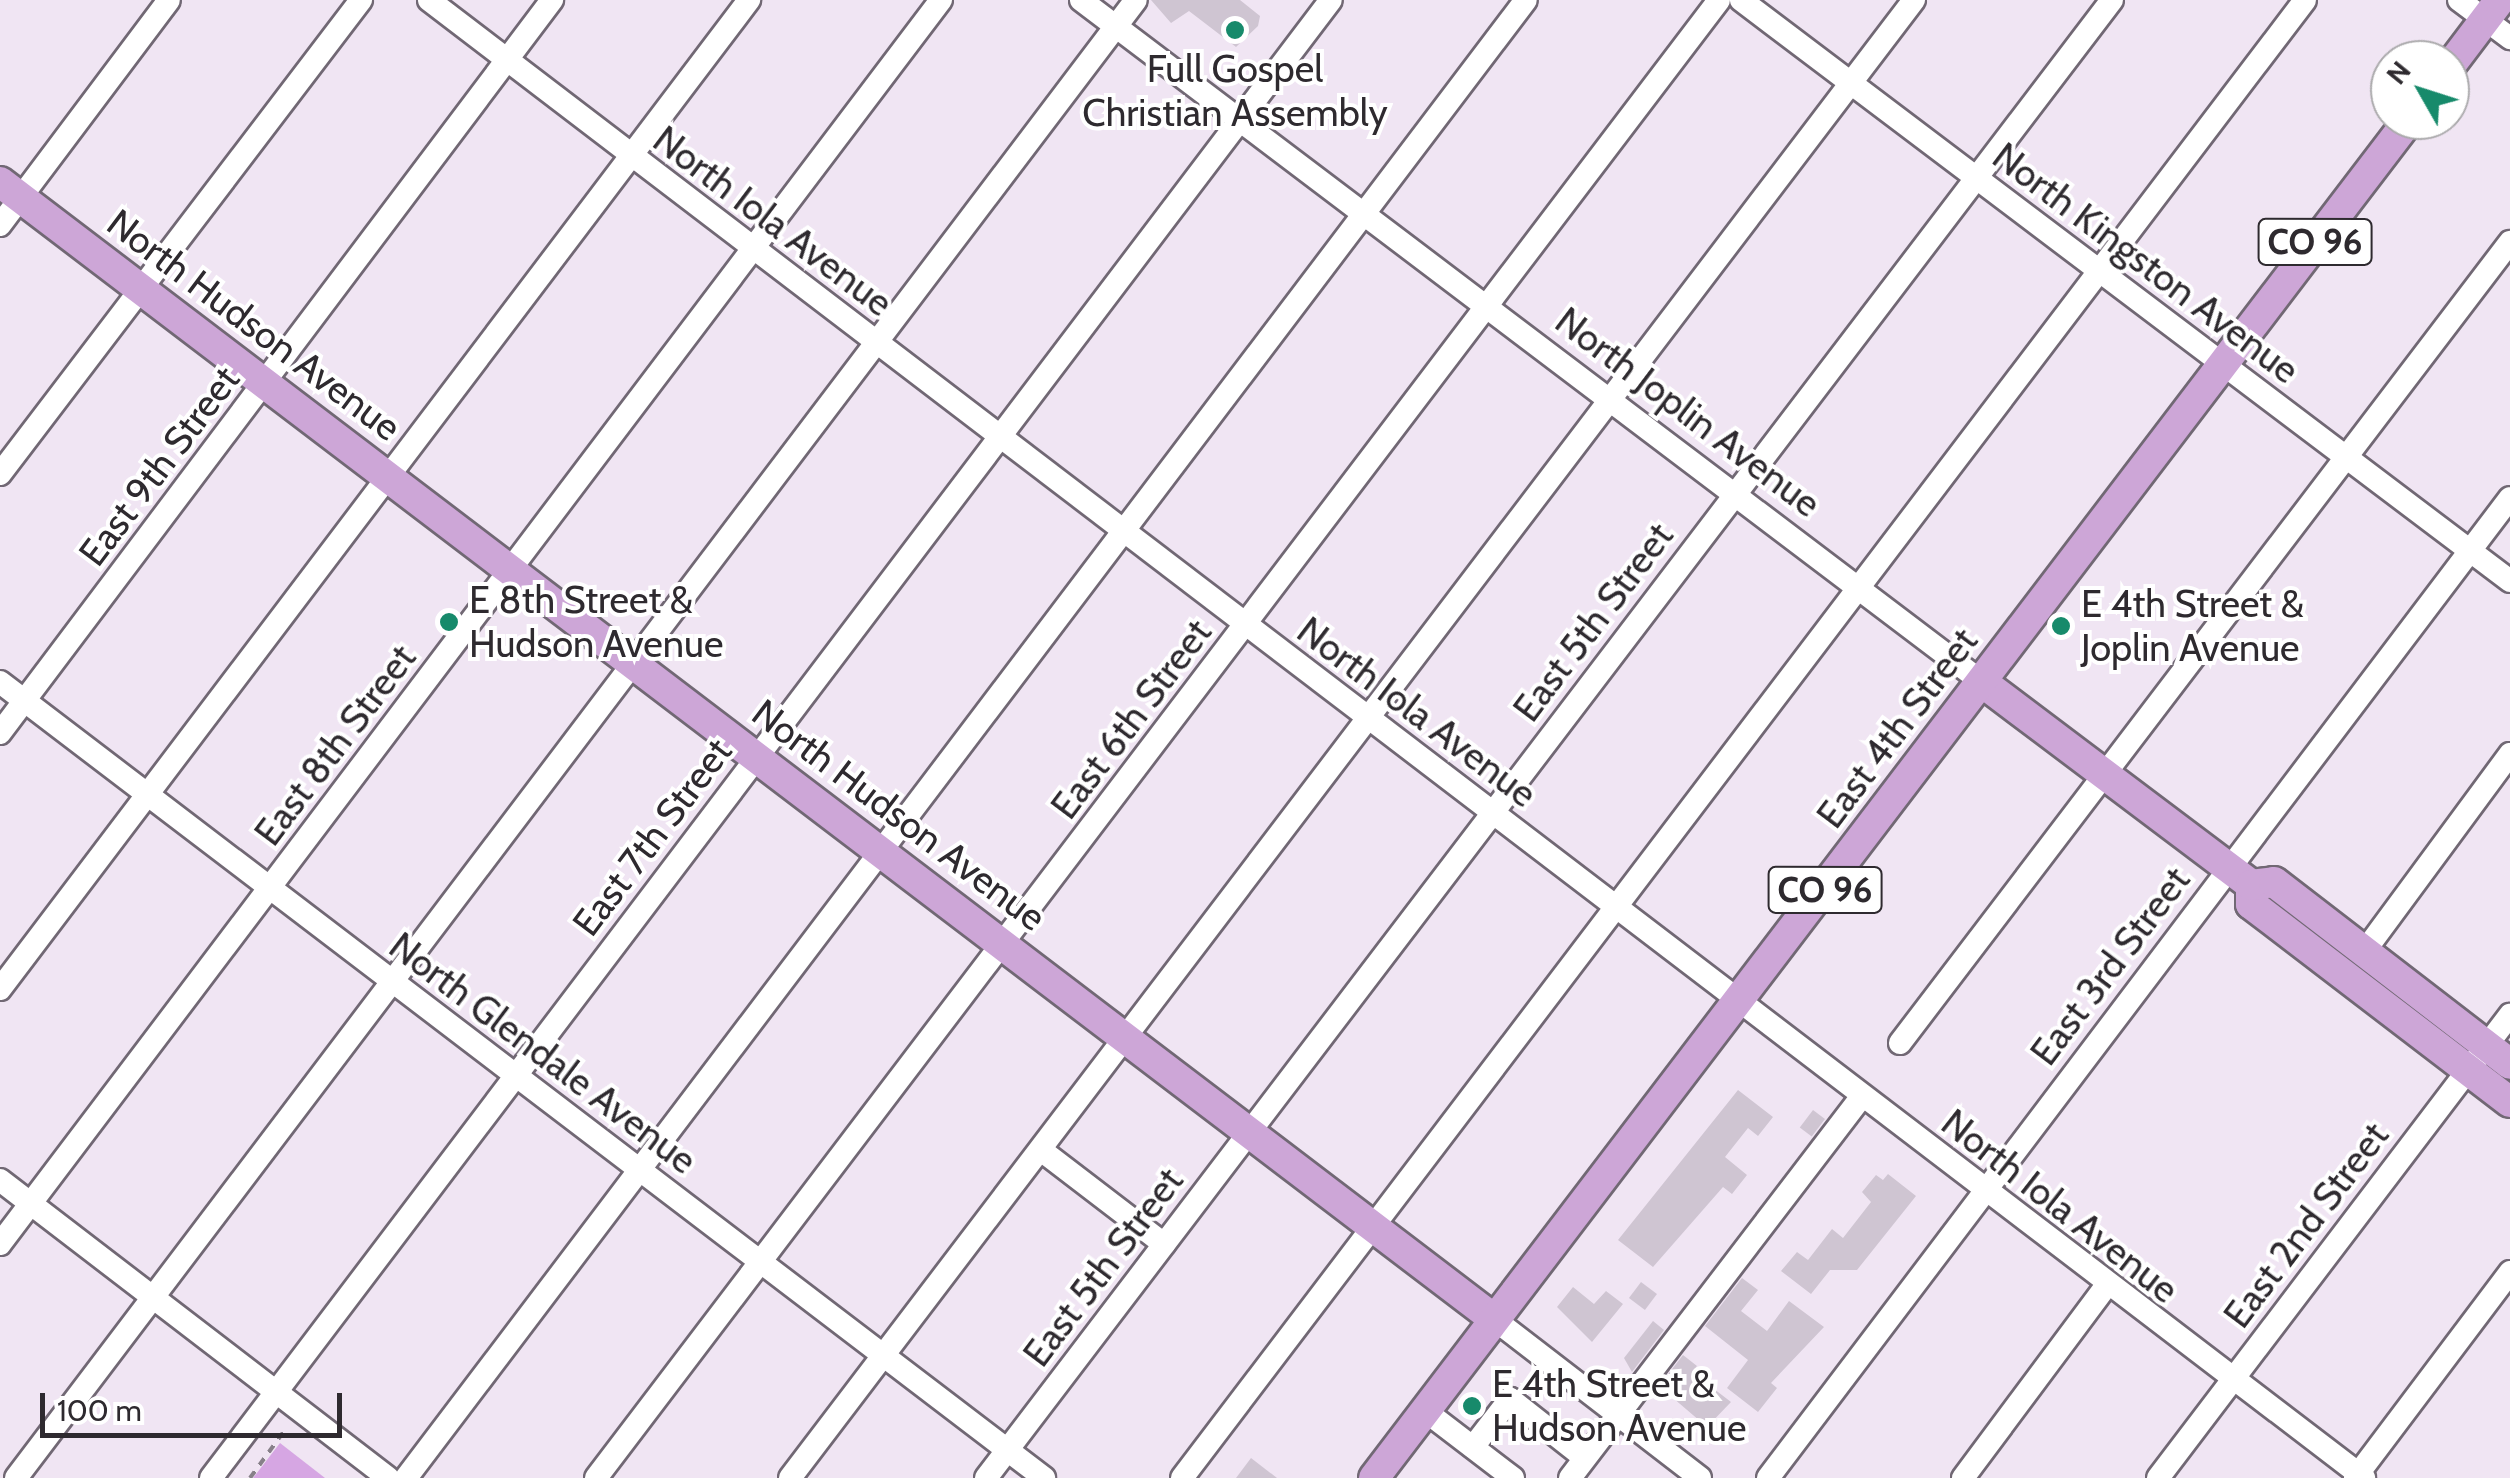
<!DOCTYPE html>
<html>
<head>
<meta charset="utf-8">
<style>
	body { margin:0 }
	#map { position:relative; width:2510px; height:1478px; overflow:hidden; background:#f0e5f3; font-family:Cabin,sans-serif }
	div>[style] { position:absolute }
	.green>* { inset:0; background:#d6a6e3 }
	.building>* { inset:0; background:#cfc5d2; transform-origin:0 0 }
	.path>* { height:4px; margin-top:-2px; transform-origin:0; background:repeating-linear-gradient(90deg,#878089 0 8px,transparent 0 16px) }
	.roads { filter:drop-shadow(2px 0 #716874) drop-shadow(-2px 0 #716874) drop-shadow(0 2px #716874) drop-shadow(0 -2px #716874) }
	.minor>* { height:22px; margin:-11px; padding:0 11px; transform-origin:11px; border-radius:11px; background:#fff }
	.major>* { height:30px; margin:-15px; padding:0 15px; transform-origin:15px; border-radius:15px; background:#cda6d7 }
	.dots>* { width:28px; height:28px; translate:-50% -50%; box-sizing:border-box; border:5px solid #fff; border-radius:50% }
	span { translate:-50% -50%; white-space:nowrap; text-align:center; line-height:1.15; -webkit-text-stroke:8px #fff; paint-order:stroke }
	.shield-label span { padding:2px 8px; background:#fff; border:2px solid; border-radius:8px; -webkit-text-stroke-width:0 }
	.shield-label { font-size:35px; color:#2e2a2f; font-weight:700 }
	.poi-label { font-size:38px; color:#2e2a2f }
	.left { translate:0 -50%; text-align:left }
	.street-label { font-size:38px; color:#2e2a2f }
	.north { position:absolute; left:2370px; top:40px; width:100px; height:100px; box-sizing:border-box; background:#fff; border:2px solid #abaaac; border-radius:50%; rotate:309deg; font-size:28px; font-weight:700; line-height:40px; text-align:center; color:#2e2a2f }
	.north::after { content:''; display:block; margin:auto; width:35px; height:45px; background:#178a6b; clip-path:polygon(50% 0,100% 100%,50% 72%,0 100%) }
	.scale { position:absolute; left:40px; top:1393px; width:302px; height:45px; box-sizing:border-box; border:5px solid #2e2a2f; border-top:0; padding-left:12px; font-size:30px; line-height:35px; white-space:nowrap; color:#2e2a2f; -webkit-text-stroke:8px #fff; paint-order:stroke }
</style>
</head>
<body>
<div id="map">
	<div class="green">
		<i style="clip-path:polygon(280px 1443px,325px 1478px,253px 1478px)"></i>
	</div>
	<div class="building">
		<i style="clip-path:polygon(1151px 0,1240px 0,1260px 16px,1258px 26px,1236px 47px,1189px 11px,1171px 23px)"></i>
		<i style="clip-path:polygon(1738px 1090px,1773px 1117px,1758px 1136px,1748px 1128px,1725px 1157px,1747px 1175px,1732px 1194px,1723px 1187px,1653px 1267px,1618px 1240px)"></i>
		<i style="left:1813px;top:1110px;width:15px;height:22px;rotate:37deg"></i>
		<i style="clip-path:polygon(1888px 1174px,1916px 1196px,1857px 1270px,1830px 1270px,1811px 1294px,1781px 1271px,1797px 1252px,1808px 1260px,1832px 1229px,1843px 1238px,1871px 1202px,1862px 1192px,1876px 1175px,1883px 1180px)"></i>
		<i style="clip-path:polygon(1742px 1278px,1758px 1290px,1741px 1311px,1767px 1331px,1789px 1301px,1824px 1327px,1771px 1383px,1777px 1388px,1758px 1412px,1727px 1388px,1748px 1360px,1705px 1326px)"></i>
		<i style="left:1641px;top:1282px;width:20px;height:20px;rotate:37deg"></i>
		<i style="clip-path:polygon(1573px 1287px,1594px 1304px,1606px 1291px,1623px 1304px,1592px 1342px,1557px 1307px)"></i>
		<i style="clip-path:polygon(1653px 1321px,1664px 1330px,1632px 1372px,1624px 1358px)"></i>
		<i style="clip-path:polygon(1683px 1355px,1697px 1366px,1692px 1372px,1731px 1402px,1707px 1427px,1659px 1386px)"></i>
		<i style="clip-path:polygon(1251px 1458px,1277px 1478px,1236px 1478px)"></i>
	</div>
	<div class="path">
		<i style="left:250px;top:1478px;width:63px;rotate:-54deg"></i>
	</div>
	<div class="roads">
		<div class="minor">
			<i style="left:429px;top:0;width:2435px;rotate:37.37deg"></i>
			<i style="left:1081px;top:0;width:1130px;rotate:37.12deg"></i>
			<i style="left:1741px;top:0;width:964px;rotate:37.07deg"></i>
			<i style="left:2459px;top:0;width:64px;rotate:36.7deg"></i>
			<i style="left:0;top:225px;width:281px;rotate:-53.1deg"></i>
			<i style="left:0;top:474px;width:596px;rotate:-52.71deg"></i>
			<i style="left:0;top:682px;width:1313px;rotate:37.32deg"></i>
			<i style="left:0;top:733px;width:918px;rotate:-53.02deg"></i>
			<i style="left:2364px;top:952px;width:246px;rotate:-53.6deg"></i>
			<i style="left:0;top:989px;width:1241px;rotate:-52.86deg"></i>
			<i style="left:1900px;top:1043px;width:1007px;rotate:-52.71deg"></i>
			<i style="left:1041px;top:1150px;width:155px;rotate:37.4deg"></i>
			<i style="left:0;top:1180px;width:489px;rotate:37.5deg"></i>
			<i style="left:0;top:1244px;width:1560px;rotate:-52.9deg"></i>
			<i style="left:1486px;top:1313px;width:270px;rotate:37.6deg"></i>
			<i style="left:1424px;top:1410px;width:112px;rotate:37.4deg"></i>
			<i style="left:1473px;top:1447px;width:61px;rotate:-52.4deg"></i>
			<i style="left:1510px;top:1399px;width:95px;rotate:38.2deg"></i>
			<i style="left:16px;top:1478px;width:1854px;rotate:-52.85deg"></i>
			<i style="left:211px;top:1478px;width:1854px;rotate:-52.85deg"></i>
			<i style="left:406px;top:1478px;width:1854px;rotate:-52.85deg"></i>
			<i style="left:596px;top:1478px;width:1856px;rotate:-52.77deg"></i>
			<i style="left:790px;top:1478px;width:1857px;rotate:-52.75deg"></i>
			<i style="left:986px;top:1478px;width:1858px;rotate:-52.7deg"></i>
			<i style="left:1182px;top:1478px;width:1856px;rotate:-52.77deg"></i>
			<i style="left:1570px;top:1478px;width:479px;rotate:-52.6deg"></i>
			<i style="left:1768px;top:1478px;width:1229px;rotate:-52.87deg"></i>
			<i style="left:1963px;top:1478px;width:239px;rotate:-53.3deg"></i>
			<i style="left:2158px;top:1478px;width:582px;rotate:-52.76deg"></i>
			<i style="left:2355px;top:1478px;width:258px;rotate:-53deg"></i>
		</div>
		<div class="major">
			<i style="left:2450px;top:66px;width:83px;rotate:-52.9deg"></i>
			<i style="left:0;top:182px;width:1867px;rotate:37.27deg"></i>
			<i style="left:1982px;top:682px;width:337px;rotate:37deg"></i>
			<i style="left:2251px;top:885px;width:19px;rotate:90deg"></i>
			<i style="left:2251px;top:904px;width:326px;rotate:37.4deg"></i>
			<i style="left:2251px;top:885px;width:23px;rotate:-7deg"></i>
			<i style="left:2274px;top:882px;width:298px;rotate:37.6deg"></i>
			<i style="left:1374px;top:1478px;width:1707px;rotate:-52.69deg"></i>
		</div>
	</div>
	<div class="dots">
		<i style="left:1235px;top:30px;background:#178a6b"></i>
		<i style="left:449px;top:622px;background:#178a6b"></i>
		<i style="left:2061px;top:626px;background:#178a6b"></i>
		<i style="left:1472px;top:1406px;background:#178a6b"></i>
	</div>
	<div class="shield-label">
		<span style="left:2315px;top:242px">CO 96</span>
		<span style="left:1825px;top:890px">CO 96</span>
	</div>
	<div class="poi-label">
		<span style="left:1235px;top:91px">Full Gospel<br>Christian Assembly</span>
		<span class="left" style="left:469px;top:622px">E 8th Street &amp;<br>Hudson Avenue</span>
		<span class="left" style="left:2081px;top:626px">E 4th Street &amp;<br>Joplin Avenue</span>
		<span class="left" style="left:1492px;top:1406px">E 4th Street &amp;<br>Hudson Avenue</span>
	</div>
	<div class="street-label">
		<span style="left:773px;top:221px;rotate:37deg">North Iola Avenue</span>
		<span style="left:2146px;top:263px;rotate:37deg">North Kingston Avenue</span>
		<span style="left:254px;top:325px;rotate:37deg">North Hudson Avenue</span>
		<span style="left:1688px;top:412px;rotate:37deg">North Joplin Avenue</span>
		<span style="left:159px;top:466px;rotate:-53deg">East 9th Street</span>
		<span style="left:1593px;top:622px;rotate:-53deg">East 5th Street</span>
		<span style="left:1417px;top:712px;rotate:37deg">North Iola Avenue</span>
		<span style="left:1131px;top:719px;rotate:-53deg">East 6th Street</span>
		<span style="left:1897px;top:728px;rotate:-53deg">East 4th Street</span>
		<span style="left:335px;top:745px;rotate:-53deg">East 8th Street</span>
		<span style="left:899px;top:815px;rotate:37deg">North Hudson Avenue</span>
		<span style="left:652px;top:837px;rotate:-53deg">East 7th Street</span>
		<span style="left:2110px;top:966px;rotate:-53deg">East 3rd Street</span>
		<span style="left:543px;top:1053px;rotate:37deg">North Glendale Avenue</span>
		<span style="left:2060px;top:1206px;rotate:38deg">North Iola Avenue</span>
		<span style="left:2306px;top:1225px;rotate:-53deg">East 2nd Street</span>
		<span style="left:1103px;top:1267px;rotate:-53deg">East 5th Street</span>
	</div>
	<div class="north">N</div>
	<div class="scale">100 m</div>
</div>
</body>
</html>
